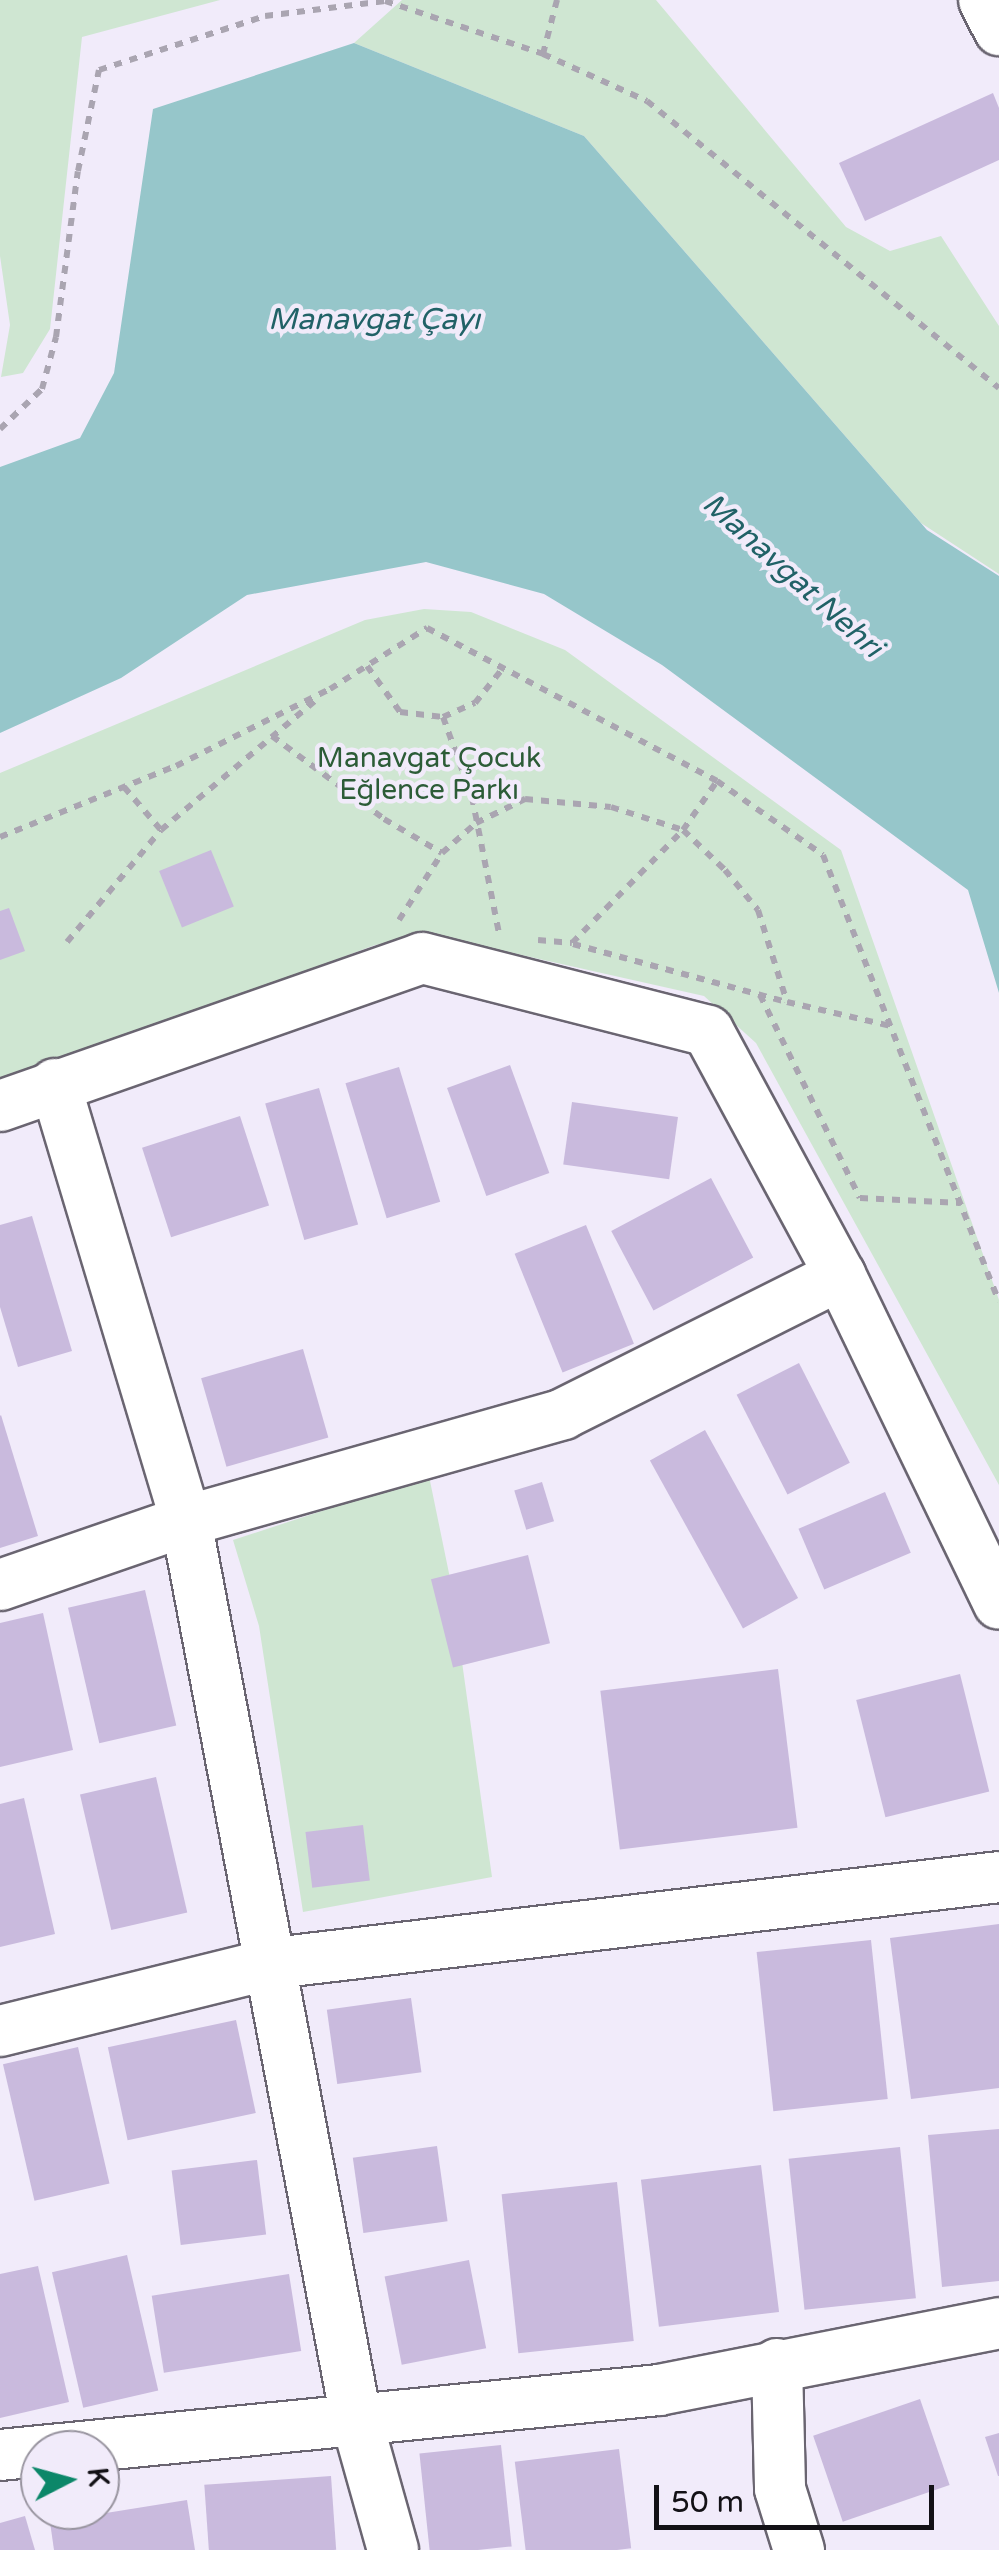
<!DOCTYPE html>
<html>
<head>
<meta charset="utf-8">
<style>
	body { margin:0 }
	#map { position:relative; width:999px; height:2550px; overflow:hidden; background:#f1ebfa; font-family:"Varela Round",sans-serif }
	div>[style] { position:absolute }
	.green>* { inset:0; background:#cfe6d2 }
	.water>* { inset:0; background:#96c6ca }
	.building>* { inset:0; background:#c9badd; transform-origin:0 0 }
	.path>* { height:6px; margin-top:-3px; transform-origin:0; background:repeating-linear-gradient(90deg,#aaa5b1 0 8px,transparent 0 16px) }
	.roads { filter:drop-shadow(2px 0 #6a6571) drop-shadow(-2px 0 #6a6571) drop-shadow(0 2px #6a6571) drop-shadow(0 -2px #6a6571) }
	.minor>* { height:50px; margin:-25px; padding:0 25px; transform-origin:25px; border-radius:25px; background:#fff }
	span { translate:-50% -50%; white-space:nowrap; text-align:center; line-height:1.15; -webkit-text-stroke:9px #f1ebfa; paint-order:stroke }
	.park-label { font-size:28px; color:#2c5c37 }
	.water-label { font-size:30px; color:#216267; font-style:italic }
	.north { position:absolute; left:20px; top:2430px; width:100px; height:100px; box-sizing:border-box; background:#f1ebfa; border:2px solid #98949f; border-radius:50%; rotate:84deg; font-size:28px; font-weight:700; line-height:40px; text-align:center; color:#131116 }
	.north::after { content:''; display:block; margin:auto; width:35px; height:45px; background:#0c8769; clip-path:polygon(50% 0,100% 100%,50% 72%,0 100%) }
	.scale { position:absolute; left:654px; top:2485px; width:280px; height:45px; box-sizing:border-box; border:5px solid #131116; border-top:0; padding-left:12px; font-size:30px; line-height:35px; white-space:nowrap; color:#131116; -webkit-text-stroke:8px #f1ebfa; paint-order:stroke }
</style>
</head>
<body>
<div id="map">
	<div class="green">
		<i style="clip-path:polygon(0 0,220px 0,82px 37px,50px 329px,23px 373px,1px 377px,10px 325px,0 256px)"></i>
		<i style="clip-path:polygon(402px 0,656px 0,846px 227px,890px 251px,941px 236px,999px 326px,999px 574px,921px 523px,584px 136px,354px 43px)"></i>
		<i style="clip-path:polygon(424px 609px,471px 612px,565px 650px,841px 850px,999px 1300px,999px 1485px,756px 1043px,704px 996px,441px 937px,375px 945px,0 1087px,0 773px,365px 620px)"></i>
		<i style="clip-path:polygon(429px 1476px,451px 1583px,492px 1877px,303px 1912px,259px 1626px,233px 1540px)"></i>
	</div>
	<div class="water">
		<i style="clip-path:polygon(354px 43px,584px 136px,927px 530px,999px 576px,999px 993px,968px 890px,662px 665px,544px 594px,426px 562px,247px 595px,121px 678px,0 733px,0 467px,80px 438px,114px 373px,153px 109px)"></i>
	</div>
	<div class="building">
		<i style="clip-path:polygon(993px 93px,999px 108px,999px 160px,865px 221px,839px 163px)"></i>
		<i style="left:211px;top:850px;width:61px;height:56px;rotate:68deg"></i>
		<i style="clip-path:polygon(9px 908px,25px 951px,0 960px,0 911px)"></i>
		<i style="left:510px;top:1065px;width:115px;height:67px;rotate:70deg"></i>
		<i style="left:399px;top:1067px;width:141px;height:56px;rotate:73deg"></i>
		<i style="left:319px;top:1088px;width:142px;height:56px;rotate:74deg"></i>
		<i style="left:572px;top:1102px;width:107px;height:63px;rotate:8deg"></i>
		<i style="left:240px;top:1116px;width:94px;height:103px;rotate:72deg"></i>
		<i style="left:711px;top:1178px;width:90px;height:113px;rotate:62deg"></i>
		<i style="clip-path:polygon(32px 1216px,72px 1351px,18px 1367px,0 1307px,0 1225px)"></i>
		<i style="left:586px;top:1225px;width:128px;height:77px;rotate:68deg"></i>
		<i style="left:303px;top:1349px;width:92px;height:106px;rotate:74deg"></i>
		<i style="left:799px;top:1363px;width:112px;height:70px;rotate:63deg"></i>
		<i style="clip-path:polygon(1px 1415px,38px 1536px,0 1548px,0 1416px)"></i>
		<i style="left:705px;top:1430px;width:192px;height:63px;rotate:61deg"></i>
		<i style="left:542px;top:1482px;width:41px;height:29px;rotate:73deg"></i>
		<i style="left:885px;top:1492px;width:66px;height:94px;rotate:67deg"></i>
		<i style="left:528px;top:1555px;width:91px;height:100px;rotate:76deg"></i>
		<i style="left:145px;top:1590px;width:139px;height:79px;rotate:77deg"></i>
		<i style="clip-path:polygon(43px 1613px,73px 1750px,0 1767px,0 1623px)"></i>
		<i style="left:778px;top:1669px;width:160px;height:179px;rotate:83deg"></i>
		<i style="left:960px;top:1674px;width:121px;height:107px;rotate:76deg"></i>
		<i style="left:156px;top:1777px;width:139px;height:78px;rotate:77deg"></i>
		<i style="clip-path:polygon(24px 1798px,55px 1934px,0 1947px,0 1804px)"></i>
		<i style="left:363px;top:1825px;width:56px;height:58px;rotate:83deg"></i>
		<i style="clip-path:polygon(999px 1924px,999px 2088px,911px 2099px,890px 1938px)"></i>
		<i style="left:871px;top:1940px;width:160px;height:115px;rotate:84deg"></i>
		<i style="left:411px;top:1998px;width:75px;height:85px;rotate:82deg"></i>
		<i style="left:236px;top:2020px;width:95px;height:131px;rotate:78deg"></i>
		<i style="left:78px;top:2047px;width:140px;height:77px;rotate:77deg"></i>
		<i style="clip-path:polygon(999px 2129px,999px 2281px,942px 2287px,928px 2135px)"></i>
		<i style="left:437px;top:2146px;width:76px;height:85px;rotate:82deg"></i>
		<i style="left:900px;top:2147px;width:152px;height:112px;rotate:84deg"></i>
		<i style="left:257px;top:2160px;width:75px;height:86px;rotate:83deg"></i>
		<i style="left:761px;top:2165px;width:148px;height:121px;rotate:83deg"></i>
		<i style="left:617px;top:2182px;width:160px;height:116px;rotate:84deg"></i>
		<i style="left:127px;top:2255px;width:139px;height:77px;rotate:77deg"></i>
		<i style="left:469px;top:2260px;width:90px;height:86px;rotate:79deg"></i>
		<i style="clip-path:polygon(38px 2266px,69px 2402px,0 2418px,0 2274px)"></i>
		<i style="left:289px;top:2274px;width:78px;height:139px;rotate:81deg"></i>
		<i style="left:920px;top:2399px;width:91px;height:113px;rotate:71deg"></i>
		<i style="clip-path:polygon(999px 2433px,999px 2476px,998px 2476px,985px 2437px)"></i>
		<i style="left:501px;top:2445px;width:102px;height:82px;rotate:84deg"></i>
		<i style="left:619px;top:2449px;width:100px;height:105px;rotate:83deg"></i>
		<i style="left:331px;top:2476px;width:74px;height:127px;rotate:86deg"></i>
		<i style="clip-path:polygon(187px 2500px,195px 2550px,54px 2550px,50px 2522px)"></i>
		<i style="clip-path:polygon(25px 2516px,35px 2550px,0 2550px,0 2523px)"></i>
	</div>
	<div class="path">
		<i style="left:543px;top:54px;width:56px;rotate:-75.5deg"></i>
		<i style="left:0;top:429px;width:58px;rotate:-43.6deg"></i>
		<i style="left:42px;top:389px;width:54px;rotate:-74.9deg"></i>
		<i style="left:56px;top:337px;width:167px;rotate:-82.5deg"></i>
		<i style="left:78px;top:171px;width:103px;rotate:-78.3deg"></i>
		<i style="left:99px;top:70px;width:175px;rotate:-18deg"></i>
		<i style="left:265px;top:16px;width:121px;rotate:-7.1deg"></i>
		<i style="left:385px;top:1px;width:167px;rotate:18.5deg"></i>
		<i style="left:543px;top:54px;width:114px;rotate:24.3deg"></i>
		<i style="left:647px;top:101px;width:454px;rotate:39.2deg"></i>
		<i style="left:367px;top:666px;width:57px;rotate:54.3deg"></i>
		<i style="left:400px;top:712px;width:43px;rotate:6.6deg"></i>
		<i style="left:443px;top:717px;width:35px;rotate:-24deg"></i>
		<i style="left:475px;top:703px;width:45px;rotate:-51.3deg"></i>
		<i style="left:443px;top:717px;width:85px;rotate:70.1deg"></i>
		<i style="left:472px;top:797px;width:139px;rotate:78.8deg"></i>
		<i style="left:272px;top:736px;width:139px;rotate:36.5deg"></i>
		<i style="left:384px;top:819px;width:67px;rotate:30.4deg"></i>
		<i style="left:124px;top:787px;width:57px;rotate:49.3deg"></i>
		<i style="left:0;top:837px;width:190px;rotate:-22deg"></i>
		<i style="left:176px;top:766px;width:172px;rotate:-26.6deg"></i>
		<i style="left:330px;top:689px;width:115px;rotate:-32.2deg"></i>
		<i style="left:427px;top:628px;width:328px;rotate:27.8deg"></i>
		<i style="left:717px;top:781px;width:129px;rotate:34.9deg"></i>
		<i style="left:823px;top:855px;width:480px;rotate:68.5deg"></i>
		<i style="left:399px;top:920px;width:80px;rotate:-57.3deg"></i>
		<i style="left:442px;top:853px;width:45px;rotate:-41.4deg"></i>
		<i style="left:476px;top:823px;width:55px;rotate:-26.1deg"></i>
		<i style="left:525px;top:799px;width:86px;rotate:5.3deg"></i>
		<i style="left:611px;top:807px;width:76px;rotate:17.7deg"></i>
		<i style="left:683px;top:830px;width:58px;rotate:43.6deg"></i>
		<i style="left:725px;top:870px;width:52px;rotate:50.5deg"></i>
		<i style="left:758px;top:910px;width:96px;rotate:72.5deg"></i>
		<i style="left:787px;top:1002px;width:107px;rotate:13deg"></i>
		<i style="left:538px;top:940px;width:34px;rotate:5deg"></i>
		<i style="left:572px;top:943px;width:158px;rotate:-45.5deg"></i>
		<i style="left:683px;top:830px;width:60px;rotate:-55.2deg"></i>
		<i style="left:67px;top:942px;width:146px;rotate:-50deg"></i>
		<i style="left:161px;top:830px;width:204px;rotate:-40deg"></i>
		<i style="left:573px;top:944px;width:222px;rotate:15.2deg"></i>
		<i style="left:760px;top:995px;width:226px;rotate:63.8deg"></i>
		<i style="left:860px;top:1198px;width:101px;rotate:2.8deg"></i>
	</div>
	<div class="roads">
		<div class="minor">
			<i style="left:984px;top:0;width:34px;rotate:63deg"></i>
			<i style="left:55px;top:1084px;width:456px;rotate:73.3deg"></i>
			<i style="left:186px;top:1521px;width:913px;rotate:79.27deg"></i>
			<i style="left:356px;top:2418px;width:137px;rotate:74.3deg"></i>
			<i style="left:0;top:1106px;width:447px;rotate:-19.3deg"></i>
			<i style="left:422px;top:958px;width:295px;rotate:14.3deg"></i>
			<i style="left:708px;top:1031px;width:277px;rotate:61.6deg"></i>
			<i style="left:840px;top:1275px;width:365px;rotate:64.2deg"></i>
			<i style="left:0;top:1585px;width:197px;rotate:-19deg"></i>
			<i style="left:186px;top:1521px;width:392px;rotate:-15.8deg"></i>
			<i style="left:563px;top:1414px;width:310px;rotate:-26.6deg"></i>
			<i style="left:0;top:2031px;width:282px;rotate:-13.9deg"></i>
			<i style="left:274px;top:1963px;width:730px;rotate:-6.76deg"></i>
			<i style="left:777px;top:2364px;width:125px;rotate:88.6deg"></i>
			<i style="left:780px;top:2489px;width:64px;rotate:72.7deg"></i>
			<i style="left:0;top:2455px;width:662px;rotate:-5.63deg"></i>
			<i style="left:659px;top:2390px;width:347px;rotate:-11.1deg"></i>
		</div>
	</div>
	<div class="park-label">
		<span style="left:429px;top:774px">Manavgat Çocuk<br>Eğlence Parkı</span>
	</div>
	<div class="water-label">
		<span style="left:374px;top:320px">Manavgat Çayı</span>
		<span style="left:792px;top:576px;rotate:42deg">Manavgat Nehri</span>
	</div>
	<div class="north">K</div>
	<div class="scale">50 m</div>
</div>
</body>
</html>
